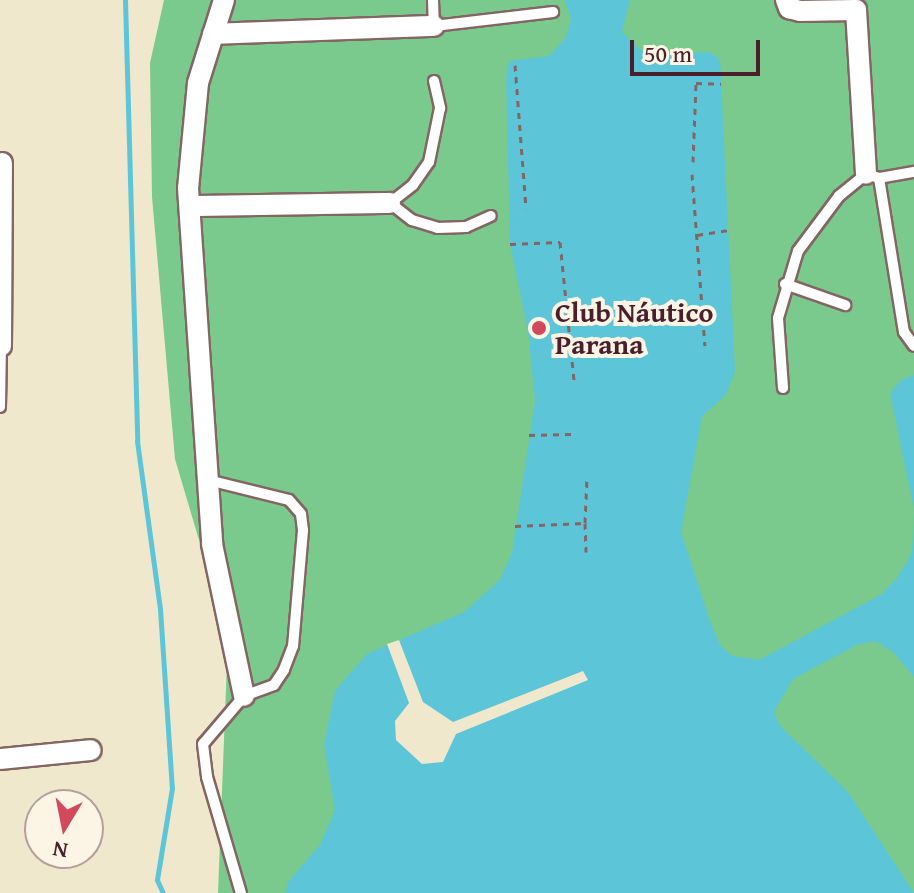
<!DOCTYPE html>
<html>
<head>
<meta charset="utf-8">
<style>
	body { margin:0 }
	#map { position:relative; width:914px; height:893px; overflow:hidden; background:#efe8cc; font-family:"Gentium Book Plus",serif }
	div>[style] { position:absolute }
	.green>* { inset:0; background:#79ca8c }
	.water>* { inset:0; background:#5cc6d8 }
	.pier>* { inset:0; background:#efe8cc }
	.stream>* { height:5px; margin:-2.5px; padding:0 2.5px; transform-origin:2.5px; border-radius:2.5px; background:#5cc6d8 }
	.path>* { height:3px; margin-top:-1.5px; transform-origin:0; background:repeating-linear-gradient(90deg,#846563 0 6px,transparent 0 12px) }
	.roads { filter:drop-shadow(2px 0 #846563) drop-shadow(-2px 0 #846563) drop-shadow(0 2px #846563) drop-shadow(0 -2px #846563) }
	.lane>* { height:10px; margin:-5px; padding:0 5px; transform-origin:5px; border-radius:5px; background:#fff }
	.street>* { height:20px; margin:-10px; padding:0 10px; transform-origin:10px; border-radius:10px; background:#fff }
	.dots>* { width:22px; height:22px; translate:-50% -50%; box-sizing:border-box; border:4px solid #fcf5e5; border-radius:50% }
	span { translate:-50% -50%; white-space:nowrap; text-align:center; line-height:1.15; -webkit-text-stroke:8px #fcf5e5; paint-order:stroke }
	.poi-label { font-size:28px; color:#4a1f2b; font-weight:700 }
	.left { translate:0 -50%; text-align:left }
	.north { position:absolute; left:24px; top:789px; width:80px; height:80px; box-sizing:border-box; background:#fcf5e5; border:2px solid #b59f9b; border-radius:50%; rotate:190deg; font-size:22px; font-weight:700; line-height:32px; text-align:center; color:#4a1f2b }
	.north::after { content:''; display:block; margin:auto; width:28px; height:36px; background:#d1495b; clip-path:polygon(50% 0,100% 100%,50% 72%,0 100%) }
	.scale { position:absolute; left:630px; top:40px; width:130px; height:36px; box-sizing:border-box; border:4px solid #4a1f2b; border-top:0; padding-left:10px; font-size:24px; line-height:28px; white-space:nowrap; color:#4a1f2b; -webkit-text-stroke:6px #fcf5e5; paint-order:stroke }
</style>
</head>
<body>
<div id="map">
	<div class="green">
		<i style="clip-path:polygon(164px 0,914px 0,914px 893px,218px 893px,228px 638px,175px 459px,152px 197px,150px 63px)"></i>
	</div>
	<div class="water">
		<i style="clip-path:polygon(565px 0,630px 0,622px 32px,639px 49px,654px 55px,709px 52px,720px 59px,735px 372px,725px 396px,702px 416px,681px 532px,710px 621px,720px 645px,732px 656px,759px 660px,882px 594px,898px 577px,912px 553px,914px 509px,890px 393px,901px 380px,914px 375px,914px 677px,893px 652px,875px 641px,857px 645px,793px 679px,774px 712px,780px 726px,848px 792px,914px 893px,286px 893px,288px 882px,320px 845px,335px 810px,324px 745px,335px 691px,367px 654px,464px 612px,500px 580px,512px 553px,535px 401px,528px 331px,510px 244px,506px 78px,509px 61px,549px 56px,565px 39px,571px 20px)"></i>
	</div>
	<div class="pier">
		<i style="clip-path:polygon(399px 640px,423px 702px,453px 722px,583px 671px,588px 680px,456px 734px,443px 762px,422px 764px,396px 740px,395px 721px,409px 703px,387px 644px)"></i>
	</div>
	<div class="stream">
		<i style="left:125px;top:0;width:441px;rotate:88.4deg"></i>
		<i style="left:137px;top:441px;width:170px;rotate:82.2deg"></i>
		<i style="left:160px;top:609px;width:179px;rotate:86.2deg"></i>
		<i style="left:172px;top:788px;width:93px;rotate:99.3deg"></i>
		<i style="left:157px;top:880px;width:14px;rotate:65deg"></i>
	</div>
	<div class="path">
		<i style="left:515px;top:65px;width:144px;rotate:85.6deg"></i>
		<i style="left:693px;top:162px;width:79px;rotate:-87.8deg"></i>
		<i style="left:696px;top:83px;width:25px;rotate:2deg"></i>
		<i style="left:692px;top:174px;width:172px;rotate:85.7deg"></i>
		<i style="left:697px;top:235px;width:32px;rotate:-9deg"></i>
		<i style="left:510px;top:244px;width:50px;rotate:-2.3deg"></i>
		<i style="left:560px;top:242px;width:139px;rotate:84.2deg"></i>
		<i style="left:529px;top:435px;width:42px;rotate:-1.4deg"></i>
		<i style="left:585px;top:523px;width:45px;rotate:-87.5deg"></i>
		<i style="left:515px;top:526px;width:70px;rotate:-2.5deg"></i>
		<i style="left:585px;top:523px;width:29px;rotate:88deg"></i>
	</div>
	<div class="roads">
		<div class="lane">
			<i style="left:433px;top:0;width:26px;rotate:88deg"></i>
			<i style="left:434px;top:26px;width:120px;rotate:-6.7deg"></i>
			<i style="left:434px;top:81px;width:28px;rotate:77deg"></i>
			<i style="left:440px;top:108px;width:55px;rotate:101.5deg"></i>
			<i style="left:429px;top:162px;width:28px;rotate:125deg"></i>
			<i style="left:413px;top:185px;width:29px;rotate:142deg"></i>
			<i style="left:390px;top:203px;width:28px;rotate:38deg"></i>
			<i style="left:412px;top:220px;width:27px;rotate:17deg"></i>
			<i style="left:438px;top:228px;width:28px;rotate:-2deg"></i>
			<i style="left:466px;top:227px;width:27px;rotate:-24deg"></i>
			<i style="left:879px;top:178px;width:36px;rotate:-10deg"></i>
			<i style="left:785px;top:284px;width:64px;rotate:19.3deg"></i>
			<i style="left:783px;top:388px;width:70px;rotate:-94.1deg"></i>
			<i style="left:778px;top:318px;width:70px;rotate:-73.4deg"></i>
			<i style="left:798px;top:251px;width:69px;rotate:-53.3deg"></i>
			<i style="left:839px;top:196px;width:35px;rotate:-39deg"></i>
			<i style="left:866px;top:174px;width:14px;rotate:17deg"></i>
			<i style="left:879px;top:178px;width:156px;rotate:80.8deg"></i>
			<i style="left:904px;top:332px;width:17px;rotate:54deg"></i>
			<i style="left:0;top:407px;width:61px;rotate:-89.1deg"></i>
			<i style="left:208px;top:480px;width:83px;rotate:13.9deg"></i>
			<i style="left:289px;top:500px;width:18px;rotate:49deg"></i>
			<i style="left:301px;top:514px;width:16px;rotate:83deg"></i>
			<i style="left:303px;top:530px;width:116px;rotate:94.9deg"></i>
			<i style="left:293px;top:646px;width:26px;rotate:111deg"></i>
			<i style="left:284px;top:670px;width:18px;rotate:124deg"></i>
			<i style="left:274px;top:685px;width:32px;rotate:160deg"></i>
			<i style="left:244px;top:696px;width:63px;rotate:130.5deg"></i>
			<i style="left:203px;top:744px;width:33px;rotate:83deg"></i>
			<i style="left:207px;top:777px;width:121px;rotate:73.7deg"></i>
		</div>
		<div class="street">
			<i style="left:224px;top:0;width:87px;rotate:107.4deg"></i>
			<i style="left:198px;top:83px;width:105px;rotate:95.4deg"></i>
			<i style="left:188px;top:188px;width:357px;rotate:86.1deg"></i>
			<i style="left:212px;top:544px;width:155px;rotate:78.1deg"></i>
			<i style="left:786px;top:0;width:9px;rotate:69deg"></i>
			<i style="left:789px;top:8px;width:11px;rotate:15deg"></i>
			<i style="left:800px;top:11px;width:56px;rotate:-1deg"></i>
			<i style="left:856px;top:10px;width:164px;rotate:86.5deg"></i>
			<i style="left:213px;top:34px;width:221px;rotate:-2.1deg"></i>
			<i style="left:191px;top:206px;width:199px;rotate:-0.9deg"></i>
			<i style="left:1px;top:346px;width:183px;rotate:-89.7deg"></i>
			<i style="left:0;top:759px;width:91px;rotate:-5.6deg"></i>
		</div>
	</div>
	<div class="dots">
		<i style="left:539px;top:328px;background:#d1495b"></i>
	</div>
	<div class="poi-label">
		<span class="left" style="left:555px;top:328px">Club Náutico<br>Parana</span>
	</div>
	<div class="north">N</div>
	<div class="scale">50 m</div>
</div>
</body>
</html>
